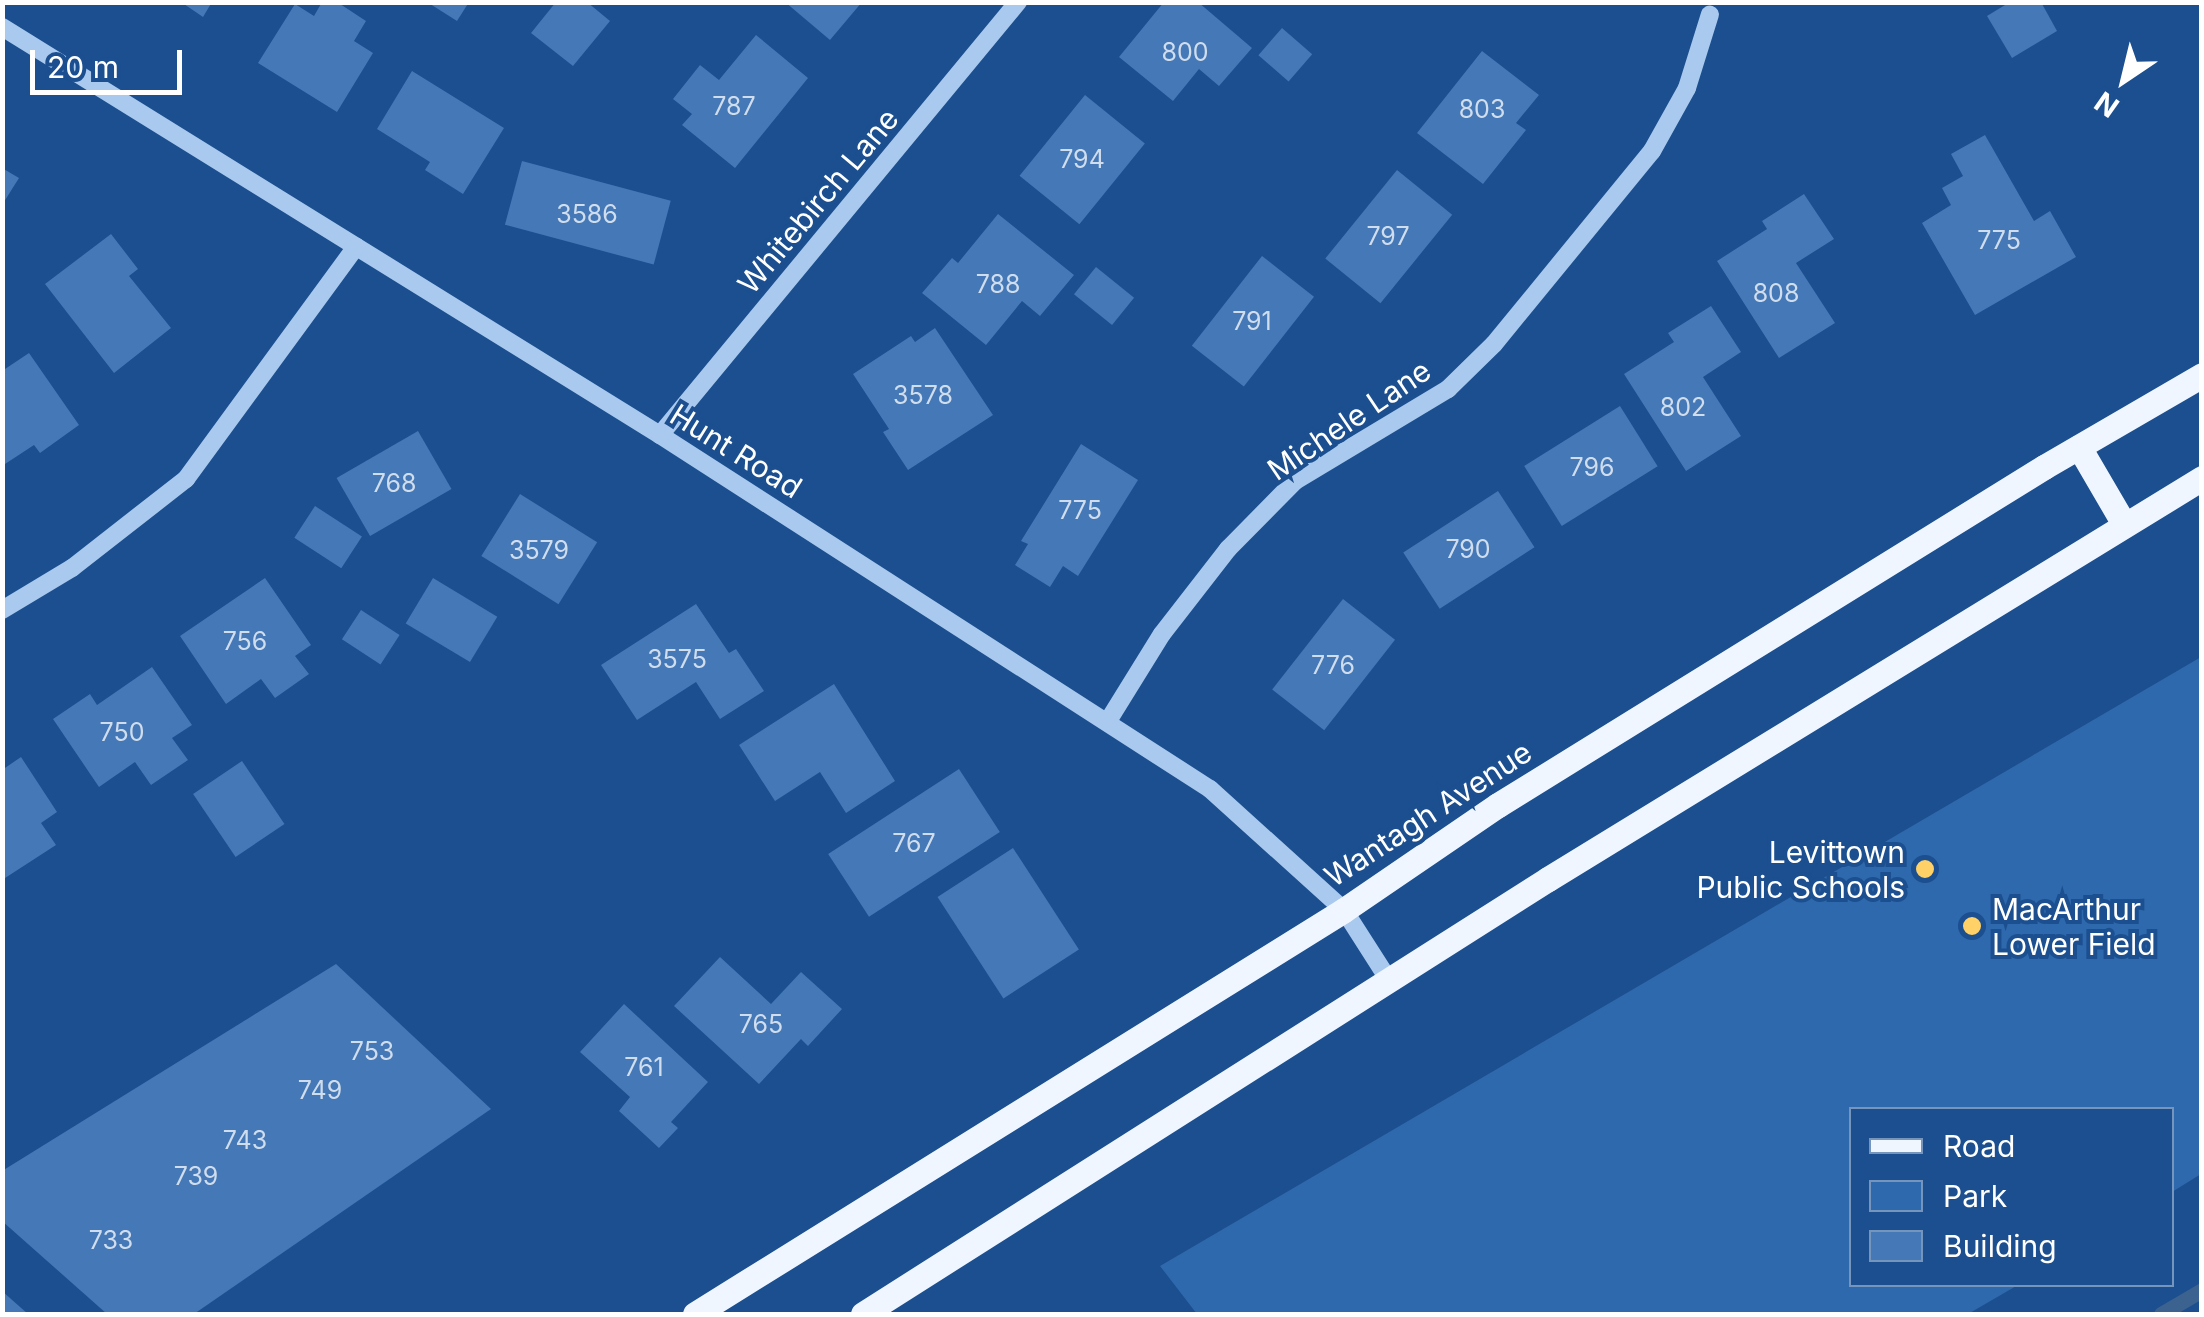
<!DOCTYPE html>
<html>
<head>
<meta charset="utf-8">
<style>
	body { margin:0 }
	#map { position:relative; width:2204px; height:1317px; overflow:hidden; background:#1b4f8f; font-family:Inter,sans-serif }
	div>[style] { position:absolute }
	.green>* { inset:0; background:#2e69ad }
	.stream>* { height:15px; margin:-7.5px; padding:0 7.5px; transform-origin:7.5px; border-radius:7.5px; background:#3c6290 }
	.building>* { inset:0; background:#4478b7; transform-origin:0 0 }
	.minor>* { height:18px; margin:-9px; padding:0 9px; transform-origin:9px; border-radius:9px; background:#a9c9ee }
	.major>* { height:25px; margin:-12.5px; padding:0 12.5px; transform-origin:12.5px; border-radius:12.5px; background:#f0f6ff }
	.dots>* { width:28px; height:28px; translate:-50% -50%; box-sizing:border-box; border:5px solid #1b4f8f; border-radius:50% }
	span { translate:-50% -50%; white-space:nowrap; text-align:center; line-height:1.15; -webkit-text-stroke:8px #1b4f8f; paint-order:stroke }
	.number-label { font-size:25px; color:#d0dded }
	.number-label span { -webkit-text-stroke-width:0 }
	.street-label { font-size:30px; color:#fff }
	.poi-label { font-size:30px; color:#fff }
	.right { translate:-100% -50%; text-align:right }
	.left { translate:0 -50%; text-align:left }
	.frame { position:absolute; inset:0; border:5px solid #fff; pointer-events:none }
	.legend { position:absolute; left:1849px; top:1107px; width:325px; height:180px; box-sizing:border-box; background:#1b4f8f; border:2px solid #7695bc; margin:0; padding:12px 18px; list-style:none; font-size:30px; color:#fff }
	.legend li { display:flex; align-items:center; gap:20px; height:50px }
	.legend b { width:50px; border:2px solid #7695bc }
	.north { position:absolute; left:2074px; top:30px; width:100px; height:100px; -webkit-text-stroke:8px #1b4f8f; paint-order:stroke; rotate:215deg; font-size:28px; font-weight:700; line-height:40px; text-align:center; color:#fff }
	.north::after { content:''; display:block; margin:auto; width:35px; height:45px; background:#fff; clip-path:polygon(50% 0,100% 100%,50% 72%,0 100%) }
	.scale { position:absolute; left:30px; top:50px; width:152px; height:45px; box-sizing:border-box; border:5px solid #fff; border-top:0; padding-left:12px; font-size:30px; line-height:35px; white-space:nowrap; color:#fff; -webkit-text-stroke:8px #1b4f8f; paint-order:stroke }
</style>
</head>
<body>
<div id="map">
	<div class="green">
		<i style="clip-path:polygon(2201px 657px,2201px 1174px,2172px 1192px,2172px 1110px,1852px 1110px,1852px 1284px,2018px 1285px,1968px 1314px,1197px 1314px,1160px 1266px)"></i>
	</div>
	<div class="stream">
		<i style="left:2161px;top:1314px;width:48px;rotate:-30.3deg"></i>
	</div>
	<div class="building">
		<i style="clip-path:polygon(181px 2px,212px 2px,203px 17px)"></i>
		<i style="clip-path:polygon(322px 2px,337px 2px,366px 21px,354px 41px,373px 53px,337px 112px,258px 63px,295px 4px,314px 16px)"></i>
		<i style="clip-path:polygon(427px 2px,469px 2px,457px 21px)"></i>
		<i style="clip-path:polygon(556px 2px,587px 2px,610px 21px,573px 66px,531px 33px)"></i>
		<i style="clip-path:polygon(785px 2px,862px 2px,830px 40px)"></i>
		<i style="clip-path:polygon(1164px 2px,1198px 2px,1252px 48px,1219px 86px,1199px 69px,1173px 101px,1119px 57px)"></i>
		<i style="clip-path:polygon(2010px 2px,2041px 2px,2057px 31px,2012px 58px,1987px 16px)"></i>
		<i style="left:1282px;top:28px;width:40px;height:36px;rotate:41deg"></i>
		<i style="clip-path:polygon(756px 35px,808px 78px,735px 168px,682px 125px,692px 114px,673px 99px,700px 65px,719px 80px)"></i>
		<i style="clip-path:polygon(1482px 51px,1539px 95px,1516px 123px,1526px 130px,1483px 184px,1417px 133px)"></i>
		<i style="clip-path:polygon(412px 71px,504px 128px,463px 194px,425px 170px,430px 162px,377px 129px)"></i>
		<i style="left:1085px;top:95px;width:77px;height:104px;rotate:39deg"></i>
		<i style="clip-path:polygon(1985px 135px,2034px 221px,2050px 211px,2076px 257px,1975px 315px,1922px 223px,1951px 205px,1942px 188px,1963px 176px,1951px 154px)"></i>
		<i style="left:522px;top:161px;width:154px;height:66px;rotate:15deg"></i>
		<i style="clip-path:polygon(2px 168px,19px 178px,2px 205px)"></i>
		<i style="left:1397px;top:170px;width:71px;height:114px;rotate:39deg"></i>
		<i style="clip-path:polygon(1804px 194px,1834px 239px,1796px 263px,1835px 323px,1779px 358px,1717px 261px,1767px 229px,1762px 221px)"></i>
		<i style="clip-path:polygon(998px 214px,1074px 275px,1040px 316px,1022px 301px,986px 345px,922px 293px,952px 258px,958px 263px)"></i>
		<i style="clip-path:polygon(111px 234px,138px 269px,129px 276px,171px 328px,114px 373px,45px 284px)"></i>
		<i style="left:1262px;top:256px;width:66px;height:114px;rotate:38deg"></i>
		<i style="left:1096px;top:267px;width:49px;height:35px;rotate:39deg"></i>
		<i style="clip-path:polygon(1711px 306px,1741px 352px,1703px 377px,1741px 436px,1686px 471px,1624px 374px,1674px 342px,1668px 333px)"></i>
		<i style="clip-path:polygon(935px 328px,993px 415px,908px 470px,883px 432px,889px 429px,853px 374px,911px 336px,915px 342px)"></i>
		<i style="clip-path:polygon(29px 353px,79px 425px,40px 453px,34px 445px,2px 466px,2px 371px)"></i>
		<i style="left:1620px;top:406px;width:71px;height:113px;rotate:58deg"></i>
		<i style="left:418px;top:431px;width:67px;height:94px;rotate:60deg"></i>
		<i style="clip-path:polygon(1081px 444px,1138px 480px,1078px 576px,1063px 566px,1050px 587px,1015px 565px,1028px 544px,1021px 541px)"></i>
		<i style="left:1498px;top:491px;width:67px;height:113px;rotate:57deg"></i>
		<i style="left:520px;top:494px;width:91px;height:73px;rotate:32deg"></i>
		<i style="left:315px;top:506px;width:56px;height:38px;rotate:33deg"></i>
		<i style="clip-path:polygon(265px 578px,311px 645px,295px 656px,309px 674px,275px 698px,261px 679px,226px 704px,180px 636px)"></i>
		<i style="left:433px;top:578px;width:75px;height:53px;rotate:31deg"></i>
		<i style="left:1343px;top:599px;width:66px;height:115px;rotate:38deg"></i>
		<i style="clip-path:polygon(696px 604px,729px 653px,736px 649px,764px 691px,720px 719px,696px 682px,637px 720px,601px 665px)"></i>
		<i style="left:361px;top:610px;width:46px;height:35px;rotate:33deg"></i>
		<i style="clip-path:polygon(152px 667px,192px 725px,172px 738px,188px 760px,151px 785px,135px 762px,99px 787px,53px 719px,90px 694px,97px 705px)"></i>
		<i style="clip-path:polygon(834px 684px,895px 781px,846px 813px,820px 772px,775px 801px,739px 745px)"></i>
		<i style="clip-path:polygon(21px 757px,57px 812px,41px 823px,56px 845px,2px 880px,2px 770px)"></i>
		<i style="left:242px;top:761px;width:76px;height:59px;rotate:56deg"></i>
		<i style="left:959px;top:769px;width:75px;height:156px;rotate:57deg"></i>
		<i style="left:1013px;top:848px;width:121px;height:90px;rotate:57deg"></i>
		<i style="clip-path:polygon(720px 957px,771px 1004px,801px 972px,842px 1009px,808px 1046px,801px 1039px,759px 1084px,674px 1006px)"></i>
		<i style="clip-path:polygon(336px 964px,491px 1109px,194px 1314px,107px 1314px,2px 1221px,2px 1171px)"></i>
		<i style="clip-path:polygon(624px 1004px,708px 1082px,671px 1122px,678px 1128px,659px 1148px,619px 1111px,630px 1097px,580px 1052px)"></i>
		<i style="clip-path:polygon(2px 1291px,28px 1314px,2px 1314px)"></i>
	</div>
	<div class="minor">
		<i style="left:2px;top:27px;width:774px;rotate:31.8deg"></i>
		<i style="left:660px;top:435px;width:654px;rotate:32.77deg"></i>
		<i style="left:1210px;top:789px;width:181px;rotate:42.1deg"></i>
		<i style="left:1344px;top:910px;width:85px;rotate:57.4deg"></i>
		<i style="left:660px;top:435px;width:562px;rotate:-50.42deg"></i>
		<i style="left:2px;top:610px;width:82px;rotate:-31deg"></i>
		<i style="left:72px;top:568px;width:145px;rotate:-38deg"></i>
		<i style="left:186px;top:479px;width:288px;rotate:-53.8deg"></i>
		<i style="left:1108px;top:721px;width:102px;rotate:-58.2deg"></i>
		<i style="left:1162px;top:634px;width:108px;rotate:-52.2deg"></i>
		<i style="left:1228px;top:549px;width:95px;rotate:-45.4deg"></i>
		<i style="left:1295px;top:481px;width:179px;rotate:-31deg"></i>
		<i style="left:1448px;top:389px;width:64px;rotate:-44.4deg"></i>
		<i style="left:1494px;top:344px;width:249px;rotate:-50.7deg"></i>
		<i style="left:1652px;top:151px;width:72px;rotate:-60.9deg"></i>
		<i style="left:1687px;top:88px;width:77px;rotate:-72.7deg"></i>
	</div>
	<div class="major">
		<i style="left:2079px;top:447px;width:89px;rotate:59.7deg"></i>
		<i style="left:695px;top:1314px;width:764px;rotate:-31.9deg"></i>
		<i style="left:1344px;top:910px;width:186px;rotate:-34.3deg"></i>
		<i style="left:1498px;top:805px;width:642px;rotate:-31.76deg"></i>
		<i style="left:2044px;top:467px;width:183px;rotate:-30.2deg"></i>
		<i style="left:863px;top:1314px;width:811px;rotate:-32.42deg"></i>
		<i style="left:1548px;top:879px;width:767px;rotate:-31.51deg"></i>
	</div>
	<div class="dots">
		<i style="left:1925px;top:869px;background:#ffd166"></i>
		<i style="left:1972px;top:926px;background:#ffd166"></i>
	</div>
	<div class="number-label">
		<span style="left:1185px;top:52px">800</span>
		<span style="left:734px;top:106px">787</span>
		<span style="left:1482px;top:109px">803</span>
		<span style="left:1082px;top:159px">794</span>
		<span style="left:587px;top:214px">3586</span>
		<span style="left:1388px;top:236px">797</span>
		<span style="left:1999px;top:240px">775</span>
		<span style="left:998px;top:284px">788</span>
		<span style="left:1776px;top:293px">808</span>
		<span style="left:1252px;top:321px">791</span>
		<span style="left:923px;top:395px">3578</span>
		<span style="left:1683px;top:407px">802</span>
		<span style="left:1592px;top:467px">796</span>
		<span style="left:394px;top:483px">768</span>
		<span style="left:1080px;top:510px">775</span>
		<span style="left:1468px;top:549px">790</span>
		<span style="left:539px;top:550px">3579</span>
		<span style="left:245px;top:641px">756</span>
		<span style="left:677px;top:659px">3575</span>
		<span style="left:1333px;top:665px">776</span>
		<span style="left:122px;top:732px">750</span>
		<span style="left:914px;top:843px">767</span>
		<span style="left:761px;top:1024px">765</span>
		<span style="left:372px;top:1051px">753</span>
		<span style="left:644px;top:1067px">761</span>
		<span style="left:320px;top:1090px">749</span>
		<span style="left:245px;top:1140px">743</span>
		<span style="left:196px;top:1176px">739</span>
		<span style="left:111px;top:1240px">733</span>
	</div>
	<div class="street-label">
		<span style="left:818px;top:201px;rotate:-50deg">Whitebirch Lane</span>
		<span style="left:1349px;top:420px;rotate:-34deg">Michele Lane</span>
		<span style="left:736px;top:451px;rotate:32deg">Hunt Road</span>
		<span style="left:1428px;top:814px;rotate:-33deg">Wantagh Avenue</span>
	</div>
	<div class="poi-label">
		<span class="right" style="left:1905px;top:869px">Levittown<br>Public Schools</span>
		<span class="left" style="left:1992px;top:926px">MacArthur<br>Lower Field</span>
	</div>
	<div class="frame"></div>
	<ul class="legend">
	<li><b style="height:12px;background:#f0f6ff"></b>Road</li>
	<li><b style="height:28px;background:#2e69ad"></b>Park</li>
	<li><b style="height:28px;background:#4478b7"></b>Building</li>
	</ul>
	<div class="north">N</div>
	<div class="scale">20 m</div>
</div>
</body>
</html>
